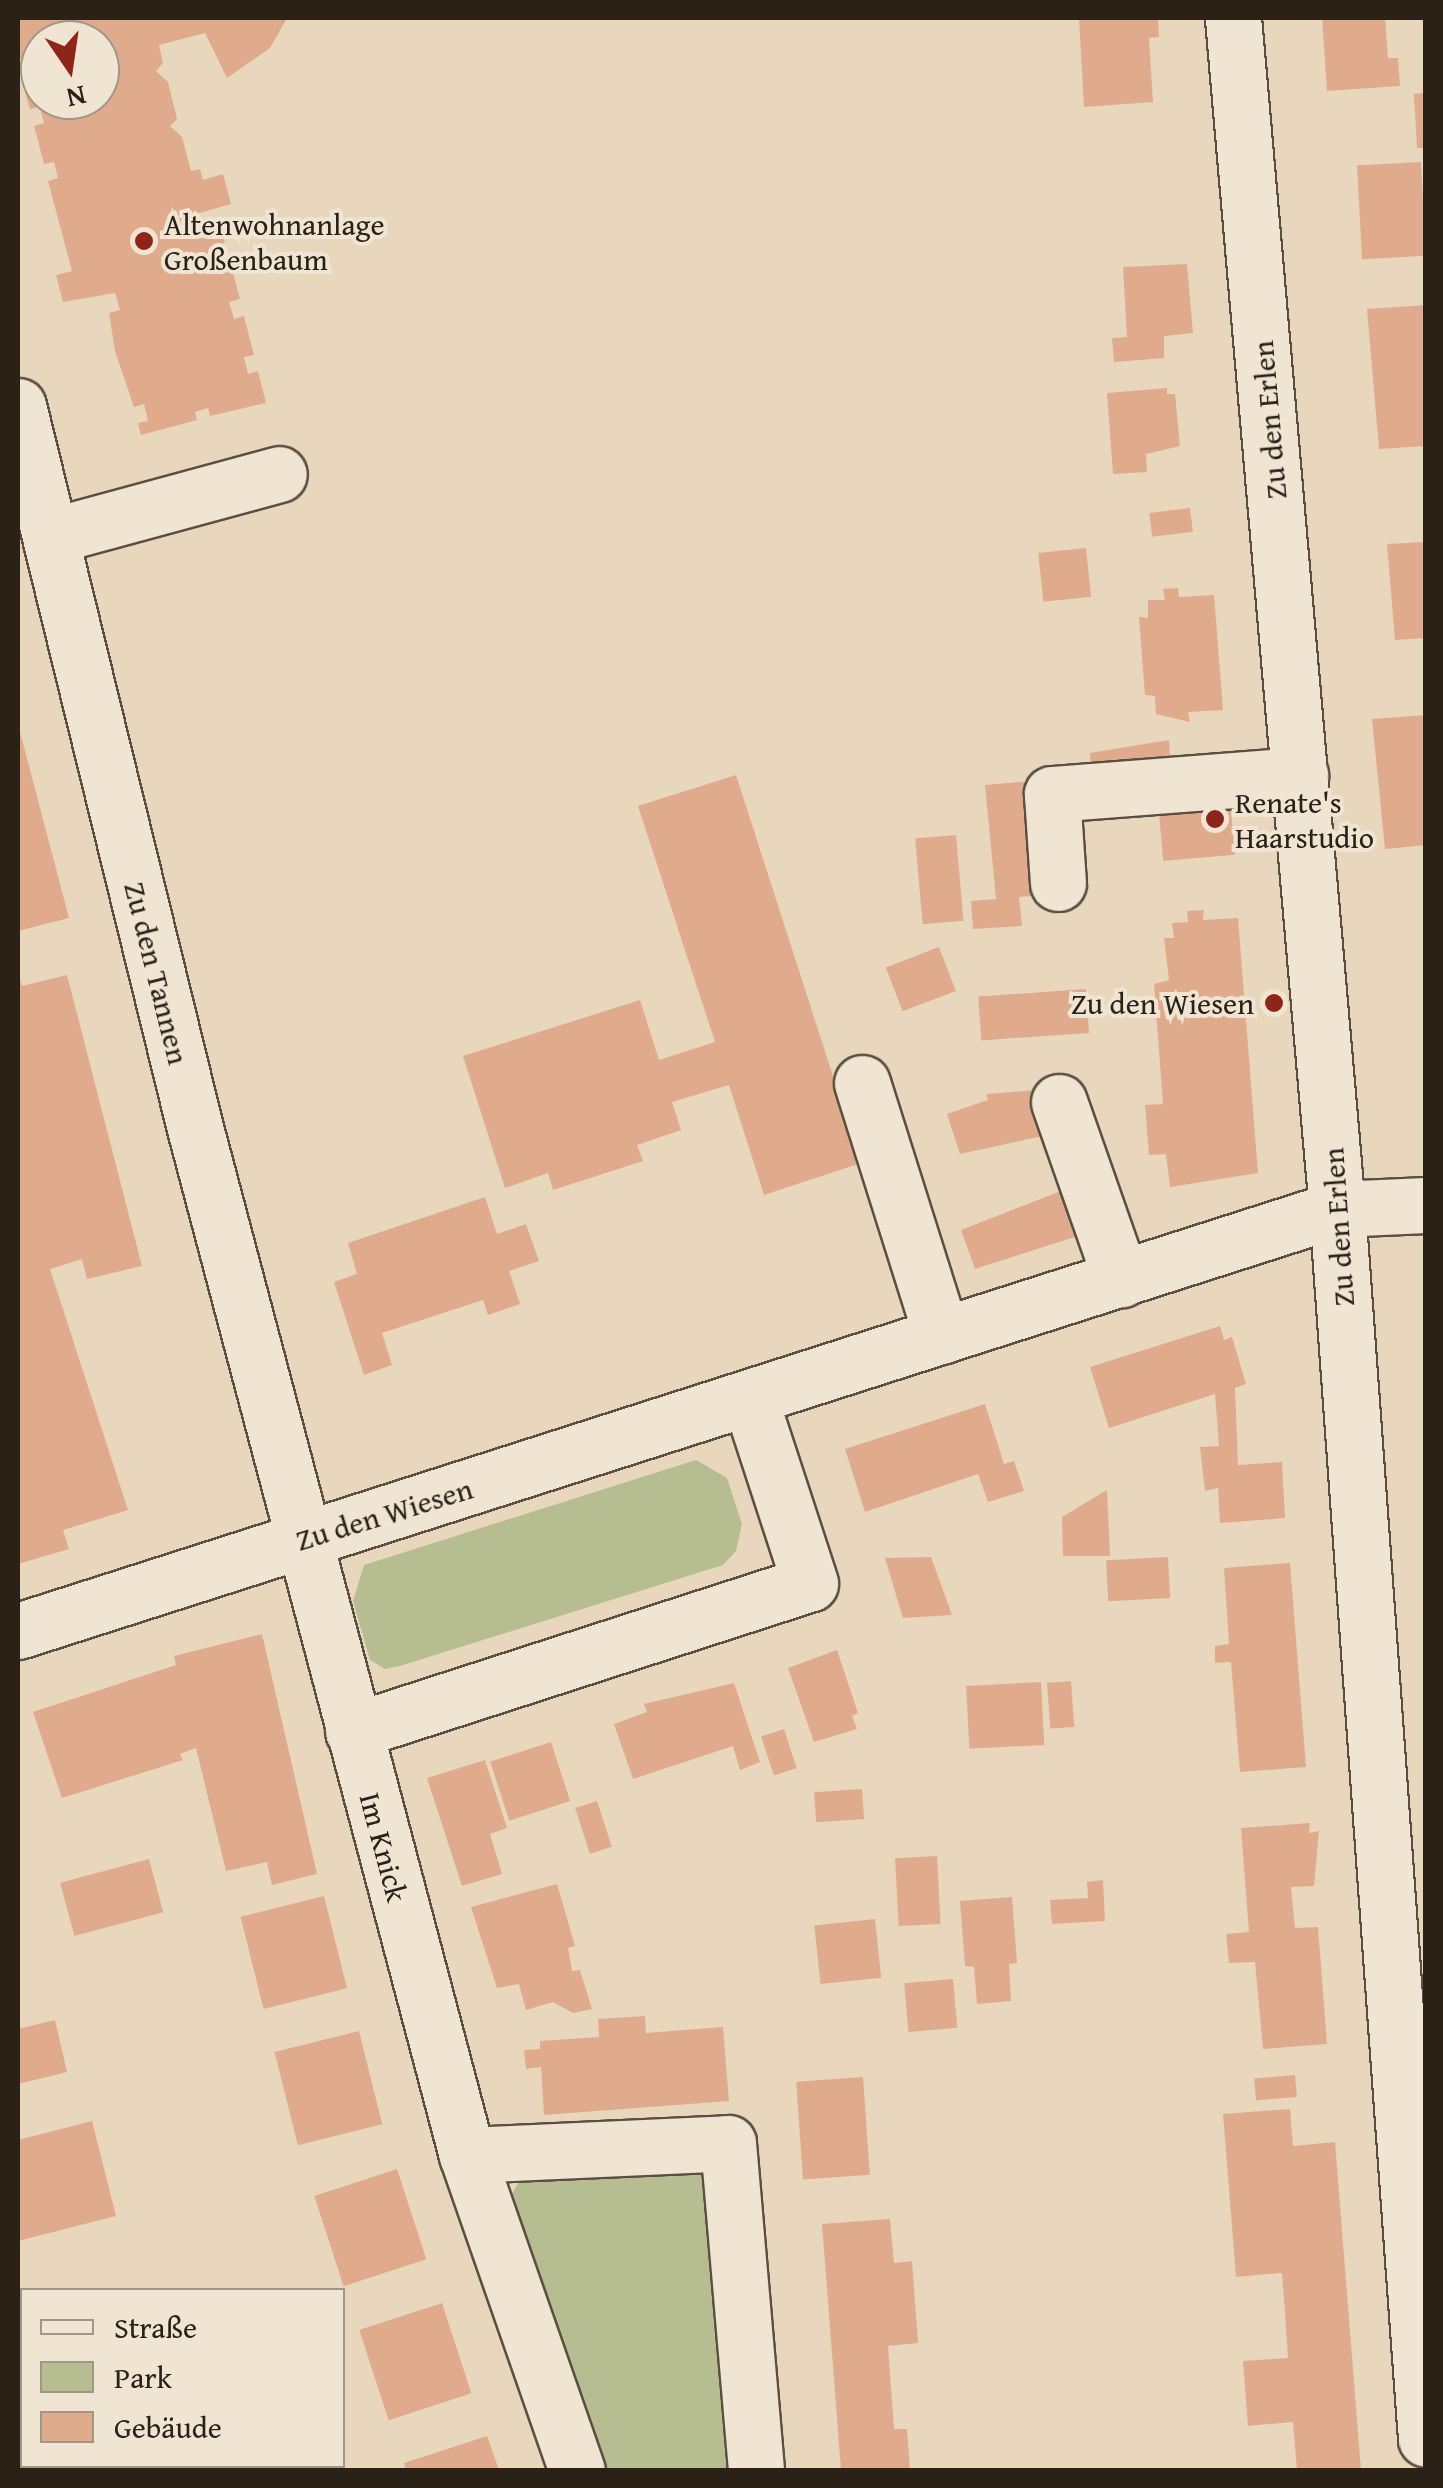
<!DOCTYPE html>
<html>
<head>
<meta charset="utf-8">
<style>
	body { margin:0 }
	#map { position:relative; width:1443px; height:2488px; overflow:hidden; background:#e8d7bc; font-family:"Gentium Book Plus",serif }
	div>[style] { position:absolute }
	.green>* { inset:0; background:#b6be91 }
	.building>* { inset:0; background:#e0ab8d; transform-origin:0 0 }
	.roads { filter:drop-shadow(2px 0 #5a4f40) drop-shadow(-2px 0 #5a4f40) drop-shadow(0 2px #5a4f40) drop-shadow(0 -2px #5a4f40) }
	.minor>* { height:55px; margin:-27.5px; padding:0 27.5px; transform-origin:27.5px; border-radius:27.5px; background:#f0e5d3 }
	.dots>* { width:28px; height:28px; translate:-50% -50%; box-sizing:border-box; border:5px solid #f0e5d3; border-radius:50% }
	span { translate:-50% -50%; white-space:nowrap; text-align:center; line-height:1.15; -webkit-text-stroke:8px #f0e5d3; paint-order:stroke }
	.poi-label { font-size:30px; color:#2a2216 }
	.left { translate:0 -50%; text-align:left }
	.right { translate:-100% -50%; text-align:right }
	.street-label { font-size:30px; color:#2a2216 }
	.frame { position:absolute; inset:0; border:20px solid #2a2216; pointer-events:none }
	.legend { position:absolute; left:20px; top:2288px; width:325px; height:180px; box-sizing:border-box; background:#f0e5d3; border:2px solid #a19787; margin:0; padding:12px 18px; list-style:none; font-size:30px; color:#2a2216 }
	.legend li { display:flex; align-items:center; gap:20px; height:50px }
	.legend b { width:50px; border:2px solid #a19787 }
	.north { position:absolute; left:20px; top:20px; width:100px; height:100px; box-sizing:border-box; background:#f0e5d3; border:2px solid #a19787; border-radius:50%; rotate:167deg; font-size:28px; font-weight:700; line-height:40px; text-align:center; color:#2a2216 }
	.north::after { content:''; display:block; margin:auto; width:35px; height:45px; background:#8f2418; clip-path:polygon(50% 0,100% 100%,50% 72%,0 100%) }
</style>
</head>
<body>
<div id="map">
	<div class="green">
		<i style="clip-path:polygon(696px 1460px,727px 1478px,742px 1524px,736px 1551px,723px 1565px,400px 1666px,385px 1669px,370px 1660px,353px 1601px,364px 1565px)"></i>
		<i style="clip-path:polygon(693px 2169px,706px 2178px,739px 2470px,592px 2470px,506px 2204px,524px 2173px)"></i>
	</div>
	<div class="building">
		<i style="clip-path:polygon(evenodd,18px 18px,287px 18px,270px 48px,227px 78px,205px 33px,159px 45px,163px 63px,156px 71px,168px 82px,177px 119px,170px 126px,182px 137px,191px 171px,200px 169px,203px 180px,223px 174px,231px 204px,192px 215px,198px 239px,222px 233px,225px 243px,215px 246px,219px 263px,230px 261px,240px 299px,229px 302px,234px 319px,244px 316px,254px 355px,244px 357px,248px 374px,258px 371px,266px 403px,210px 416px,208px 408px,195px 412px,197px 420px,141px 435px,138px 423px,148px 421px,144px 404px,134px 407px,115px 351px,109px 313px,120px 310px,115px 293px,63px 302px,56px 275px,72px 271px,48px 181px,58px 178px,54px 162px,44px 164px,34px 126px,44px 123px,40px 107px,30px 109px,21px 78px,34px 74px,29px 56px,18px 59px,18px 18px,40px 40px,100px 40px,100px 100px,40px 100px,40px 40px)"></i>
		<i style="clip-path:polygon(1079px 18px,1158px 18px,1159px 37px,1149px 38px,1153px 102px,1084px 107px)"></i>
		<i style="clip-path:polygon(1322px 18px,1385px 18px,1388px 58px,1398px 58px,1400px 86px,1327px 91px)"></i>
		<i style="clip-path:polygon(1426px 93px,1426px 148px,1417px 148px,1414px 94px)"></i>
		<i style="left:1421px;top:162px;width:94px;height:64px;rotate:87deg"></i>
		<i style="clip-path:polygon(1187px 264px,1193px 333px,1164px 336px,1164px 358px,1114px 362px,1112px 338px,1127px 337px,1123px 267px)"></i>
		<i style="clip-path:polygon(1426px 305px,1426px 446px,1379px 449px,1367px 309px)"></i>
		<i style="clip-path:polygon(1167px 388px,1167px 394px,1175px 394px,1180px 446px,1146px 454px,1147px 472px,1113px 474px,1107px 393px)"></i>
		<i style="left:1190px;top:508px;width:24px;height:41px;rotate:83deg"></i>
		<i style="clip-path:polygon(1426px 542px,1426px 638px,1395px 640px,1387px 544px)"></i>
		<i style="left:1086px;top:548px;width:49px;height:48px;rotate:84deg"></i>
		<i style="clip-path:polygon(1178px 588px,1179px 597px,1214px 595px,1223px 710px,1188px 712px,1190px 722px,1156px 714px,1155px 696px,1145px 695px,1139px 617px,1148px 618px,1148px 600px,1165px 600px,1163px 589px)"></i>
		<i style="clip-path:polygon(1426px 715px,1426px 845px,1385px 849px,1372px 719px)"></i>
		<i style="clip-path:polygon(19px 728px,69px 918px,18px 931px,18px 729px)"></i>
		<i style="clip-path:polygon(1169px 740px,1171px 770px,1091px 777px,1090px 753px)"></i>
		<i style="clip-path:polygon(736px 775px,861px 1163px,764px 1195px,729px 1085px,672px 1102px,681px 1130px,637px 1145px,643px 1161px,553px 1190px,548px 1173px,505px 1188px,463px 1056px,640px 1000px,659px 1060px,715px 1042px,638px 806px)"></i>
		<i style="clip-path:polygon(1035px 781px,1044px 895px,1019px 897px,1022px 926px,973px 929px,971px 901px,996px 899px,985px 785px)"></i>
		<i style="left:1229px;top:787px;width:68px;height:72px;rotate:85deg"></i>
		<i style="left:956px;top:835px;width:86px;height:41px;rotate:85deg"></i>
		<i style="clip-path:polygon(1204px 910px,1203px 920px,1238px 918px,1258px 1173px,1170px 1187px,1166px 1154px,1149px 1155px,1145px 1105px,1163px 1104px,1154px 984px,1169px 980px,1164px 938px,1174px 938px,1172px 923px,1188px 922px,1187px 911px)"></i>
		<i style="left:939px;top:947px;width:47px;height:57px;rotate:69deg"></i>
		<i style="clip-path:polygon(18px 971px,22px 986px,67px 975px,142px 1266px,87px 1279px,82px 1259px,50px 1269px,128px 1510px,63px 1530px,69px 1549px,18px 1564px)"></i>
		<i style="left:1086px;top:989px;width:44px;height:108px;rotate:86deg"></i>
		<i style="clip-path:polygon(1037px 1090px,1052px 1134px,960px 1154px,947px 1114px,988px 1100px,986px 1094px)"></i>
		<i style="clip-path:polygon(1069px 1188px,1084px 1234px,975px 1269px,961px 1230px)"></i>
		<i style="clip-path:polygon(485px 1197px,497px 1234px,526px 1224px,539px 1261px,509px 1271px,520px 1304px,488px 1315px,483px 1300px,382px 1333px,392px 1365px,364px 1375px,334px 1282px,357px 1274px,348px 1243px)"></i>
		<i style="clip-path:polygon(1220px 1326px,1224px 1340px,1232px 1337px,1246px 1384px,1235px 1388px,1238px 1465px,1282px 1462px,1285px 1518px,1220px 1523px,1218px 1488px,1205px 1491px,1200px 1447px,1219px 1446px,1215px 1394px,1109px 1428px,1090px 1367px)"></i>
		<i style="clip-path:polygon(985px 1404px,1004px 1464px,1014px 1461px,1024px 1491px,988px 1502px,978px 1474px,865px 1512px,845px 1449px)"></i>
		<i style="clip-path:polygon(1107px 1490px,1110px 1556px,1063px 1556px,1062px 1517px)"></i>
		<i style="clip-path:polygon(931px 1557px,952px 1615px,903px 1618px,885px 1558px)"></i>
		<i style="left:1168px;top:1557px;width:41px;height:62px;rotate:87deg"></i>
		<i style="clip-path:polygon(1290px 1563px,1306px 1767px,1240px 1772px,1231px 1662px,1215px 1663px,1215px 1646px,1229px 1644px,1224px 1568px)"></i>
		<i style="clip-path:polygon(262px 1634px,317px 1874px,272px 1885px,267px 1862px,226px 1871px,196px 1748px,180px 1754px,183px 1760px,62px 1798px,33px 1712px,176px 1665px,174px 1656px)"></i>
		<i style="clip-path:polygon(837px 1650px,858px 1713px,852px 1716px,857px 1729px,814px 1742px,788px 1668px)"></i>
		<i style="left:1071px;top:1681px;width:46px;height:24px;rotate:86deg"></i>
		<i style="left:1041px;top:1682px;width:63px;height:75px;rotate:87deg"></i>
		<i style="clip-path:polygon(734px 1683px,760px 1762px,740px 1770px,733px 1746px,633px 1779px,614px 1724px,647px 1712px,644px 1704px)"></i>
		<i style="left:784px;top:1729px;width:41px;height:24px;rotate:72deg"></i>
		<i style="left:551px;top:1742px;width:62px;height:64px;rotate:72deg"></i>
		<i style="clip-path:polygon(485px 1760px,507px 1828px,490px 1834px,502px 1874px,462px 1886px,427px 1778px)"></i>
		<i style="left:862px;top:1789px;width:30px;height:48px;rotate:86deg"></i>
		<i style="left:597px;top:1801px;width:48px;height:23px;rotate:72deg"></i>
		<i style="clip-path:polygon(1310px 1823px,1309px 1833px,1319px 1831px,1314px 1886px,1291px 1887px,1295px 1928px,1318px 1927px,1327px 2044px,1263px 2049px,1255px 1962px,1229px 1963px,1226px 1934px,1249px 1932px,1241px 1828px)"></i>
		<i style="left:937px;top:1856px;width:68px;height:42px;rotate:87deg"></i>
		<i style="left:149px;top:1859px;width:55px;height:92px;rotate:75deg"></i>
		<i style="clip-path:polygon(1103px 1880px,1105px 1921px,1052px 1924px,1050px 1900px,1088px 1898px,1087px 1882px)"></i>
		<i style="clip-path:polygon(557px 1884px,575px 1946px,568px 1948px,572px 1971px,580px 1970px,592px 2009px,573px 2013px,553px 2002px,526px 2010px,519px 1984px,497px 1988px,471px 1907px)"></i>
		<i style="left:324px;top:1896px;width:95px;height:86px;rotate:76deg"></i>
		<i style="clip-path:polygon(1012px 1897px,1017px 1963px,1009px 1964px,1011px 2001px,977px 2004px,974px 1967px,965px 1966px,960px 1901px)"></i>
		<i style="left:875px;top:1919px;width:59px;height:61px;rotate:84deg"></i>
		<i style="left:953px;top:1979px;width:49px;height:49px;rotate:85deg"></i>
		<i style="clip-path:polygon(645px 2016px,646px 2033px,723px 2027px,729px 2101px,544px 2115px,541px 2067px,526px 2069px,524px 2050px,540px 2049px,540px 2041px,599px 2037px,598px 2019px)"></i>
		<i style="clip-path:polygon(55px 2020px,67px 2072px,18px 2084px,18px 2029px)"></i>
		<i style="left:359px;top:2031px;width:96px;height:87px;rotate:76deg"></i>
		<i style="left:1295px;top:2075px;width:22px;height:41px;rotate:85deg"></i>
		<i style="left:863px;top:2077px;width:98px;height:67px;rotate:86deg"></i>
		<i style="clip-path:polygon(1290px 2109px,1293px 2146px,1335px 2142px,1361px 2470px,1297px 2470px,1293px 2422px,1248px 2426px,1243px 2361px,1288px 2358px,1285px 2313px,1282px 2273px,1236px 2277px,1223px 2114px)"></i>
		<i style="clip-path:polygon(92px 2121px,116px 2216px,18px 2241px,18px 2140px)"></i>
		<i style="left:397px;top:2169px;width:95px;height:87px;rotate:72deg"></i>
		<i style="clip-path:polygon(890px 2219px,894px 2263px,912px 2261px,918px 2343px,888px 2346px,894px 2429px,907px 2429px,910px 2470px,841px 2470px,822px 2224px)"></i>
		<i style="left:442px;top:2303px;width:95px;height:87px;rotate:72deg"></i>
		<i style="clip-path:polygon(487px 2436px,499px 2470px,406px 2470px,404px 2463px)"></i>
		<i style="left:67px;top:2466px;width:56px;height:4px"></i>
	</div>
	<div class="roads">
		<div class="minor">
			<i style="left:1233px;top:18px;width:1196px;rotate:85.01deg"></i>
			<i style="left:1337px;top:1209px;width:1233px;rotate:85.86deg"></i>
			<i style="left:18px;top:406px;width:743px;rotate:76.23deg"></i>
			<i style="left:195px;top:1128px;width:1062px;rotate:75.17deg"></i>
			<i style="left:467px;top:2155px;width:334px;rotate:70.8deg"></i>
			<i style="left:51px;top:536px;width:236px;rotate:-15.2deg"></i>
			<i style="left:1058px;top:883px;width:89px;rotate:-93.9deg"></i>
			<i style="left:1052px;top:794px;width:249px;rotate:-4.4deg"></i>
			<i style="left:862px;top:1083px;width:265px;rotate:72.5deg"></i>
			<i style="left:1059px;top:1102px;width:188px;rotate:70.7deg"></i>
			<i style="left:18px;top:1631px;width:1385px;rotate:-17.74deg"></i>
			<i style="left:1337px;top:1209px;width:89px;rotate:-2.6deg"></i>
			<i style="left:353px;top:1731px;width:480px;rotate:-17.9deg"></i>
			<i style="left:810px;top:1583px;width:194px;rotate:-108.1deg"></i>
			<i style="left:467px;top:2155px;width:261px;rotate:-2.6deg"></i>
			<i style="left:728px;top:2143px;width:328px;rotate:85.1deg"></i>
		</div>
	</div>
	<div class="dots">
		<i style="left:144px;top:241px;background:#8f2418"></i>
		<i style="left:1215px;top:819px;background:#8f2418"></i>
		<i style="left:1274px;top:1003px;background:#8f2418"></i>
	</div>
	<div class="poi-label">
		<span class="left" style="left:164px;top:241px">Altenwohnanlage<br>Großenbaum</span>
		<span class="left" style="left:1235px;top:819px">Renate's<br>Haarstudio</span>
		<span class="right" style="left:1254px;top:1003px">Zu den Wiesen</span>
	</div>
	<div class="street-label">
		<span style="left:1269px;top:420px;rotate:-95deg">Zu den Erlen</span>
		<span style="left:157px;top:973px;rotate:76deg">Zu den Tannen</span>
		<span style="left:1338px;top:1227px;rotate:-94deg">Zu den Erlen</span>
		<span style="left:384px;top:1514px;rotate:-17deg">Zu den Wiesen</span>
		<span style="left:384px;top:1847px;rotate:75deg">Im Knick</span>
	</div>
	<div class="frame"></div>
	<ul class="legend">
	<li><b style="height:12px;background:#f0e5d3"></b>Straße</li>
	<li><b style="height:28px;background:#b6be91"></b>Park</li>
	<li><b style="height:28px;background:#e0ab8d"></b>Gebäude</li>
	</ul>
	<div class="north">N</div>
</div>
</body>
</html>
